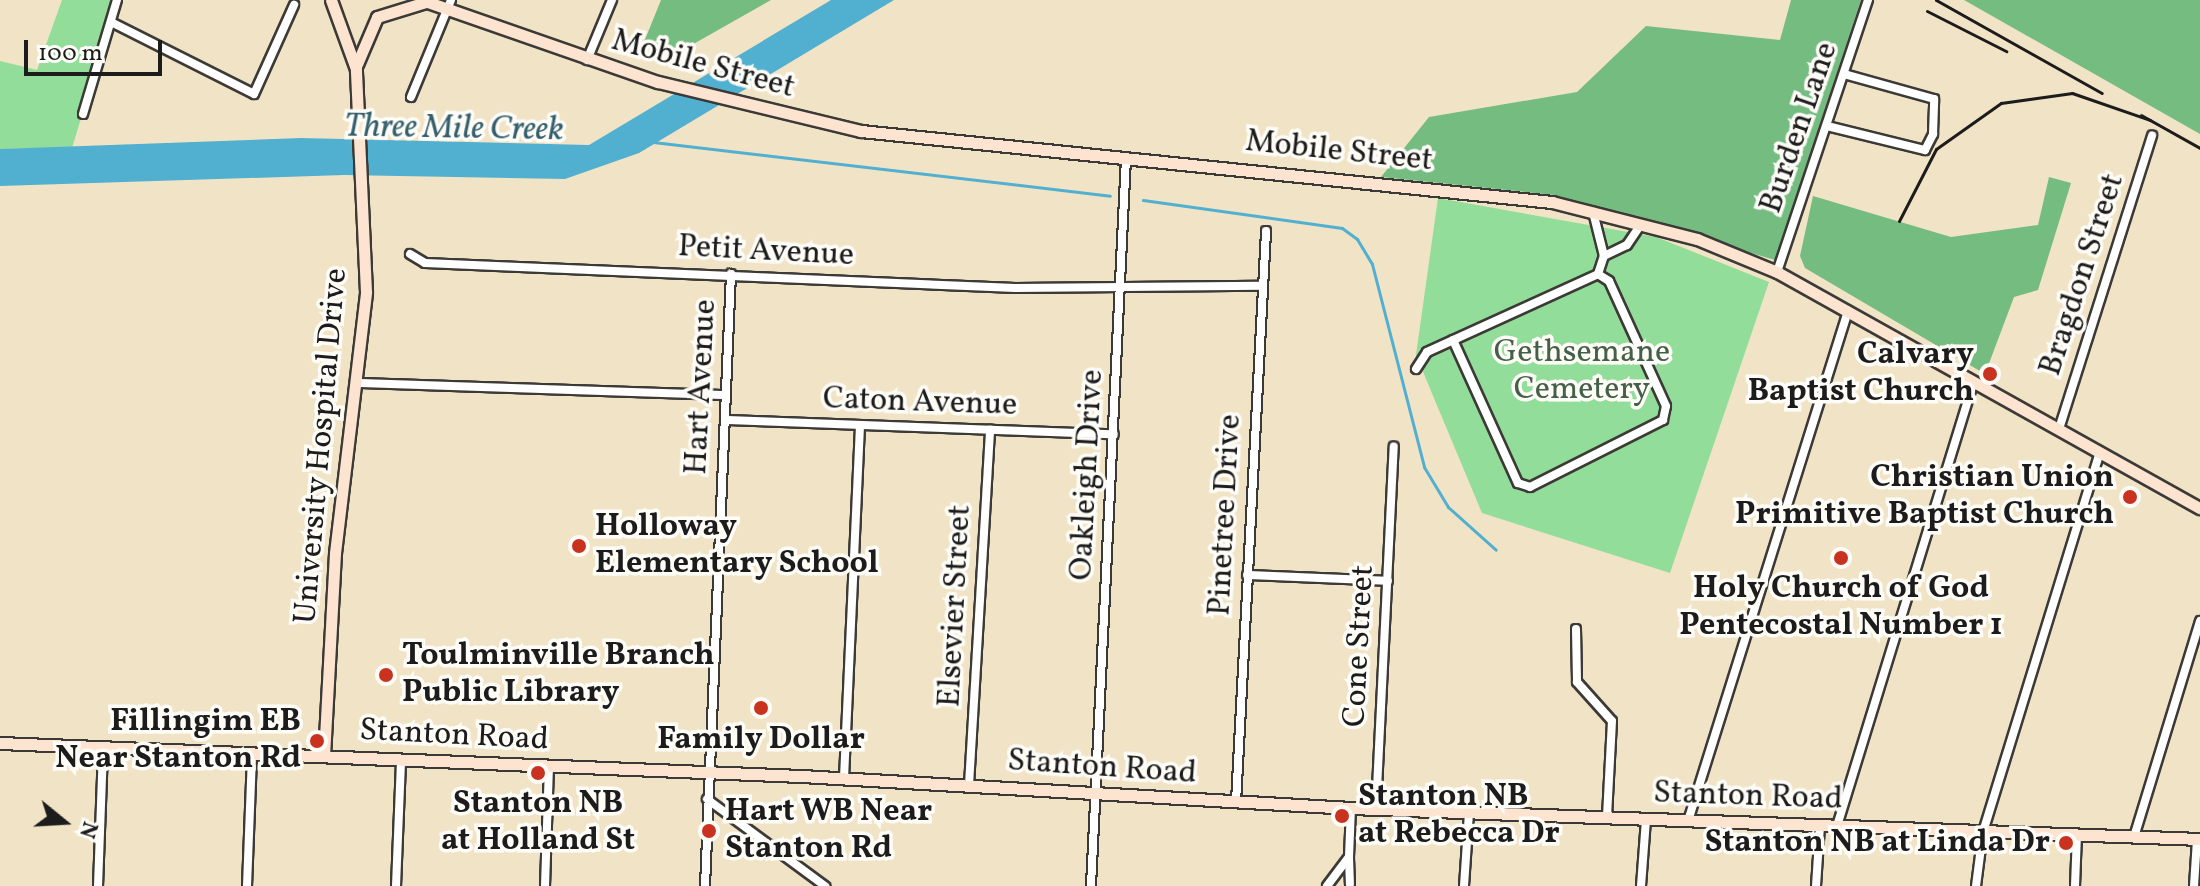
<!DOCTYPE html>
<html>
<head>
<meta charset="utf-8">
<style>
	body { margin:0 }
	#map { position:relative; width:2200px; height:886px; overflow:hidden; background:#f1e3c6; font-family:Vollkorn,serif }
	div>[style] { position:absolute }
	.green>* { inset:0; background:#92dd99 }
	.forest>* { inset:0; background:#75bc81 }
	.water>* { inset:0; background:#51b0d0 }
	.stream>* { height:3px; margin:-1.5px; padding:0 1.5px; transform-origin:1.5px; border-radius:1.5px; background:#51b0d0 }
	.roads { filter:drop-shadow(2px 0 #3c3a36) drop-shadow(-2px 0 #3c3a36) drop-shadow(0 2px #3c3a36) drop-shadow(0 -2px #3c3a36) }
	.street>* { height:8px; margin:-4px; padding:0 4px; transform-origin:4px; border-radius:4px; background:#fff }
	.secondary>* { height:11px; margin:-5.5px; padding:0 5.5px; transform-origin:5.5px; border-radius:5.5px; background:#fde4d1 }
	.rail>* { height:3px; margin:-1.5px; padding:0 1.5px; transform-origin:1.5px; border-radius:1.5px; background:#1c1c1c }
	.dots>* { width:22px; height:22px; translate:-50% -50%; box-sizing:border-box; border:4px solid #fdfcf7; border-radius:50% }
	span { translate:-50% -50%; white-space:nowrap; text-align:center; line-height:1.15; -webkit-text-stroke:7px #fdfcf7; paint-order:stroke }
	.street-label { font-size:32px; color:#1c1c1c }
	.park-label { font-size:32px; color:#456048 }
	.poi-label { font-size:32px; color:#1c1c1c; font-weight:700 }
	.right { translate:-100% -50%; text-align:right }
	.left { translate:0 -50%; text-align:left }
	.water-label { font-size:34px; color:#345f6d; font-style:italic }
	.north { position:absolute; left:24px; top:782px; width:80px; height:80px; -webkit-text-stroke:6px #fdfcf7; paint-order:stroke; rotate:108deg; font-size:22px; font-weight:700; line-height:32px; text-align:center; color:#1c1c1c }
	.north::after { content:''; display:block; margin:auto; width:28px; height:36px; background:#1c1c1c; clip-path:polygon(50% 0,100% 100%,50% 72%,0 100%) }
	.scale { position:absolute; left:24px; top:40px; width:138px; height:36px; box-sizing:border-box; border:4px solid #1c1c1c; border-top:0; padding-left:10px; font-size:24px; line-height:28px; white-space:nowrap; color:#1c1c1c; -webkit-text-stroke:6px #fdfcf7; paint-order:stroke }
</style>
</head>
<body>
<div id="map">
	<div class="green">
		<i style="clip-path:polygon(62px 0,117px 0,72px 148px,0 149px,0 61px,37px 70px)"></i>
		<i style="clip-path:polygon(1438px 198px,1656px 237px,1769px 282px,1670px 573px,1482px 513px,1416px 355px)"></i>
	</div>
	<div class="forest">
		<i style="clip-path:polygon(661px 0,771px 0,674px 55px,642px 47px)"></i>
		<i style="clip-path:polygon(1791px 0,1861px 0,1775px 260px,1554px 195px,1381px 177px,1429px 117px,1577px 92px,1646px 26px,1780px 40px)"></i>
		<i style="clip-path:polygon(1964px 0,2200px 0,2200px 134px)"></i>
		<i style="clip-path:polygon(2049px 177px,2071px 183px,2038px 290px,2014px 297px,1985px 374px,1805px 268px,1800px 256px,1813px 196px,1951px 237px,2038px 225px)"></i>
	</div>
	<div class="water">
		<i style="clip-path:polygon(831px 0,894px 0,639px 153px,565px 179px,344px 175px,0 186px,0 149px,301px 138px,589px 145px)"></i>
	</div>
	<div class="stream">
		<i style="left:653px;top:142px;width:460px;rotate:6.7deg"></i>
		<i style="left:1143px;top:200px;width:201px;rotate:8deg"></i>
		<i style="left:1342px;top:228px;width:19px;rotate:36deg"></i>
		<i style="left:1357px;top:239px;width:29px;rotate:59deg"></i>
		<i style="left:1372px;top:264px;width:210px;rotate:75.6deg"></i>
		<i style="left:1424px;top:467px;width:47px;rotate:59deg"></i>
		<i style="left:1448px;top:507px;width:64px;rotate:41.9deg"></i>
	</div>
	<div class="roads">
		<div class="street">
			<i style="left:111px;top:22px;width:160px;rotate:26.7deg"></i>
			<i style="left:254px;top:94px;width:98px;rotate:-65.8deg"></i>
			<i style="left:587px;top:60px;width:65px;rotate:-67.4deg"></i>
			<i style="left:411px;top:97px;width:105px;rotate:-67.6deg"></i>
			<i style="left:83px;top:114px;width:119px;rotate:-73.4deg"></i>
			<i style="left:1827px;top:126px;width:101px;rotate:13.8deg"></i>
			<i style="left:1925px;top:150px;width:18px;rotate:-63deg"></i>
			<i style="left:1933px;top:134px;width:35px;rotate:-88deg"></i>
			<i style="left:1934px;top:99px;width:93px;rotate:-164.5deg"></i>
			<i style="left:1593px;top:212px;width:45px;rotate:76deg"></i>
			<i style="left:410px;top:254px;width:17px;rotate:31deg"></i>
			<i style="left:425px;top:263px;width:591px;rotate:2.43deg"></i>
			<i style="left:1015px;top:288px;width:246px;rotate:-0.5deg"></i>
			<i style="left:1777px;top:272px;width:287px;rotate:-71.5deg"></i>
			<i style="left:1453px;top:340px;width:157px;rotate:65.6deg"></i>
			<i style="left:1518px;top:483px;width:13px;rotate:18deg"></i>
			<i style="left:1530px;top:487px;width:149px;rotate:-26.7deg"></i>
			<i style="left:1663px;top:420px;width:14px;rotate:-78deg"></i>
			<i style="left:1666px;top:406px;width:137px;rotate:-114.5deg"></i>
			<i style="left:1609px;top:281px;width:13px;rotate:-148deg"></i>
			<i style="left:1416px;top:369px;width:20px;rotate:-57deg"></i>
			<i style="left:1427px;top:352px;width:188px;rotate:-24.5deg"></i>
			<i style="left:1598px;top:274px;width:19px;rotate:-72deg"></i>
			<i style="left:1604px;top:256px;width:25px;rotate:-26deg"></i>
			<i style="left:1627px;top:245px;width:25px;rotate:-56deg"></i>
			<i style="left:357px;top:383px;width:369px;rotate:1.9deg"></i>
			<i style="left:725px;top:420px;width:389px;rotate:2.1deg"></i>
			<i style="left:2059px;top:429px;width:308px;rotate:-72.4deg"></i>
			<i style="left:1247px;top:575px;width:141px;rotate:2.4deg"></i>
			<i style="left:1576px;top:629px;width:53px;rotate:88.9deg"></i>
			<i style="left:1577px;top:682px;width:52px;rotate:48.1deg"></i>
			<i style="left:1612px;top:721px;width:96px;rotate:93deg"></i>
			<i style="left:844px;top:778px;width:353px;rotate:-87.4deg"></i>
			<i style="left:969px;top:785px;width:356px;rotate:-86.6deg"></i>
			<i style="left:707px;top:799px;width:147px;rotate:36.4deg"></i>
			<i style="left:1236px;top:802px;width:572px;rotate:-86.99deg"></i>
			<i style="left:1376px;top:809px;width:363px;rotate:-87.2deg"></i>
			<i style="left:1688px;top:821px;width:535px;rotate:-72.58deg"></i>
			<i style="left:1837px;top:826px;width:465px;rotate:-72.9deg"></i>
			<i style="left:2134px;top:837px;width:226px;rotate:-73deg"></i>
			<i style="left:1349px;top:858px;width:26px;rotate:88deg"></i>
			<i style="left:98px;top:886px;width:139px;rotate:-87.9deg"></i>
			<i style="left:247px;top:886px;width:133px;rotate:-87.8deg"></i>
			<i style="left:396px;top:886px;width:127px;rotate:-87.7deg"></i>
			<i style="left:545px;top:886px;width:120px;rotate:-88.1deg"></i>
			<i style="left:705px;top:886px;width:613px;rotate:-87.57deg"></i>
			<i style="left:1091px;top:886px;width:729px;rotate:-87.25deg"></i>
			<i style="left:1327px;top:886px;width:36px;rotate:-53deg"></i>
			<i style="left:1349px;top:857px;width:49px;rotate:-87.7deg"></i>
			<i style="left:1464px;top:886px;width:74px;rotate:-86.1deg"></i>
			<i style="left:1641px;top:886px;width:67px;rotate:-85.7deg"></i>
			<i style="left:1816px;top:886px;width:60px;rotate:-86.2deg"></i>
			<i style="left:1976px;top:886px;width:54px;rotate:-82.6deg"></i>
			<i style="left:1983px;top:832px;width:398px;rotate:-72.9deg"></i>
			<i style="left:2075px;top:886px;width:51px;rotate:-87.8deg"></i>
			<i style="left:2194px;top:886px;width:47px;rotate:-86.3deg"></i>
		</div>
		<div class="secondary">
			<i style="left:422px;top:0;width:250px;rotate:19.2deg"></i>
			<i style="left:658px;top:82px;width:209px;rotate:13.6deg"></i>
			<i style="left:861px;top:131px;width:695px;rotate:5.87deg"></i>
			<i style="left:1552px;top:202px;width:150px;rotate:14.3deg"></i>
			<i style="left:1697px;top:239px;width:87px;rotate:22.4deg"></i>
			<i style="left:1777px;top:272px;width:484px;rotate:29.2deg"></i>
			<i style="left:357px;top:64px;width:51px;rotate:-66.9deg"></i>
			<i style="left:377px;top:17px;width:51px;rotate:-17deg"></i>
			<i style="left:0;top:743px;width:803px;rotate:2.36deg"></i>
			<i style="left:802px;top:776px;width:550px;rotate:3.34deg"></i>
			<i style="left:1351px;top:808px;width:850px;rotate:2.09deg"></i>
			<i style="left:324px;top:756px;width:203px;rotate:-86.9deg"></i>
			<i style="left:335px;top:553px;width:263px;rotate:-83.2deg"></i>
			<i style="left:366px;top:292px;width:223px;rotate:-92.6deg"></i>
			<i style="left:356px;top:69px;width:73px;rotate:-109.9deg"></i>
		</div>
	</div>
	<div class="rail">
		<i style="left:1936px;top:0;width:190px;rotate:29.3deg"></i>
		<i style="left:1927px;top:11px;width:89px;rotate:26.9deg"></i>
		<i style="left:2141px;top:115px;width:68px;rotate:29.2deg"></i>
		<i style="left:1899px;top:221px;width:81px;rotate:-62.8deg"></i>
		<i style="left:1936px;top:149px;width:80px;rotate:-35.3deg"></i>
		<i style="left:2001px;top:103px;width:72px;rotate:-8deg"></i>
		<i style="left:2072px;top:93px;width:83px;rotate:19.1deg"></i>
	</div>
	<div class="dots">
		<i style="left:1990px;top:374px;background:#c8321e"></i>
		<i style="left:2130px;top:497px;background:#c8321e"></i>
		<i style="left:579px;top:546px;background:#c8321e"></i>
		<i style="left:1841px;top:558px;background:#c8321e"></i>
		<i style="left:386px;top:675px;background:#c8321e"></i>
		<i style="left:761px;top:708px;background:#c8321e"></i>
		<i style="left:317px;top:741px;background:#c8321e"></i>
		<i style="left:538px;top:773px;background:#c8321e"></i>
		<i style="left:1342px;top:816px;background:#c8321e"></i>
		<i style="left:709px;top:831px;background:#c8321e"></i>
		<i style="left:2066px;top:843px;background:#c8321e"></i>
	</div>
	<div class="street-label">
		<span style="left:703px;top:65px;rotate:15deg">Mobile Street</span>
		<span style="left:1800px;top:128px;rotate:-71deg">Burden Lane</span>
		<span style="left:1339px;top:152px;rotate:6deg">Mobile Street</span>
		<span style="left:766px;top:252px;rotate:3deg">Petit Avenue</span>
		<span style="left:2083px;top:275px;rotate:-72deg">Bragdon Street</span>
		<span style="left:702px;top:387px;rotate:-87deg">Hart Avenue</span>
		<span style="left:920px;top:403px;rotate:2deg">Caton Avenue</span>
		<span style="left:322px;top:446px;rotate:-85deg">University Hospital Drive</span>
		<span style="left:1088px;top:475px;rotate:-87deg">Oakleigh Drive</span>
		<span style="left:1226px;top:515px;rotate:-87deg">Pinetree Drive</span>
		<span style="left:956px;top:606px;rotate:-87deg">Elsevier Street</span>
		<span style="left:1360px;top:646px;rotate:-87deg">Cone Street</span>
		<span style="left:454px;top:736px;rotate:3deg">Stanton Road</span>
		<span style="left:1102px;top:768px;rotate:4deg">Stanton Road</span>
		<span style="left:1748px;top:797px;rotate:2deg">Stanton Road</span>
	</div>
	<div class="park-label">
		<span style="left:1582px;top:372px">Gethsemane<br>Cemetery</span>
	</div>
	<div class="poi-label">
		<span class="right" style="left:1974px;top:374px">Calvary<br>Baptist Church</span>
		<span class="right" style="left:2114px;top:497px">Christian Union<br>Primitive Baptist Church</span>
		<span class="left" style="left:595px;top:546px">Holloway<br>Elementary School</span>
		<span style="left:1841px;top:608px">Holy Church of God<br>Pentecostal Number 1</span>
		<span class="left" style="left:402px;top:675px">Toulminville Branch<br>Public Library</span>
		<span class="right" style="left:301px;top:741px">Fillingim EB<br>Near Stanton Rd</span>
		<span style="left:761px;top:740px">Family Dollar</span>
		<span class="left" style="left:1358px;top:816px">Stanton NB<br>at Rebecca Dr</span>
		<span style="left:538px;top:823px">Stanton NB<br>at Holland St</span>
		<span class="left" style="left:725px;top:831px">Hart WB Near<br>Stanton Rd</span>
		<span class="right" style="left:2050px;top:843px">Stanton NB at Linda Dr</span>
	</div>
	<div class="water-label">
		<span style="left:454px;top:129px;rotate:1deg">Three Mile Creek</span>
	</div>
	<div class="north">N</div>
	<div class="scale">100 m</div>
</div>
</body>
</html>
